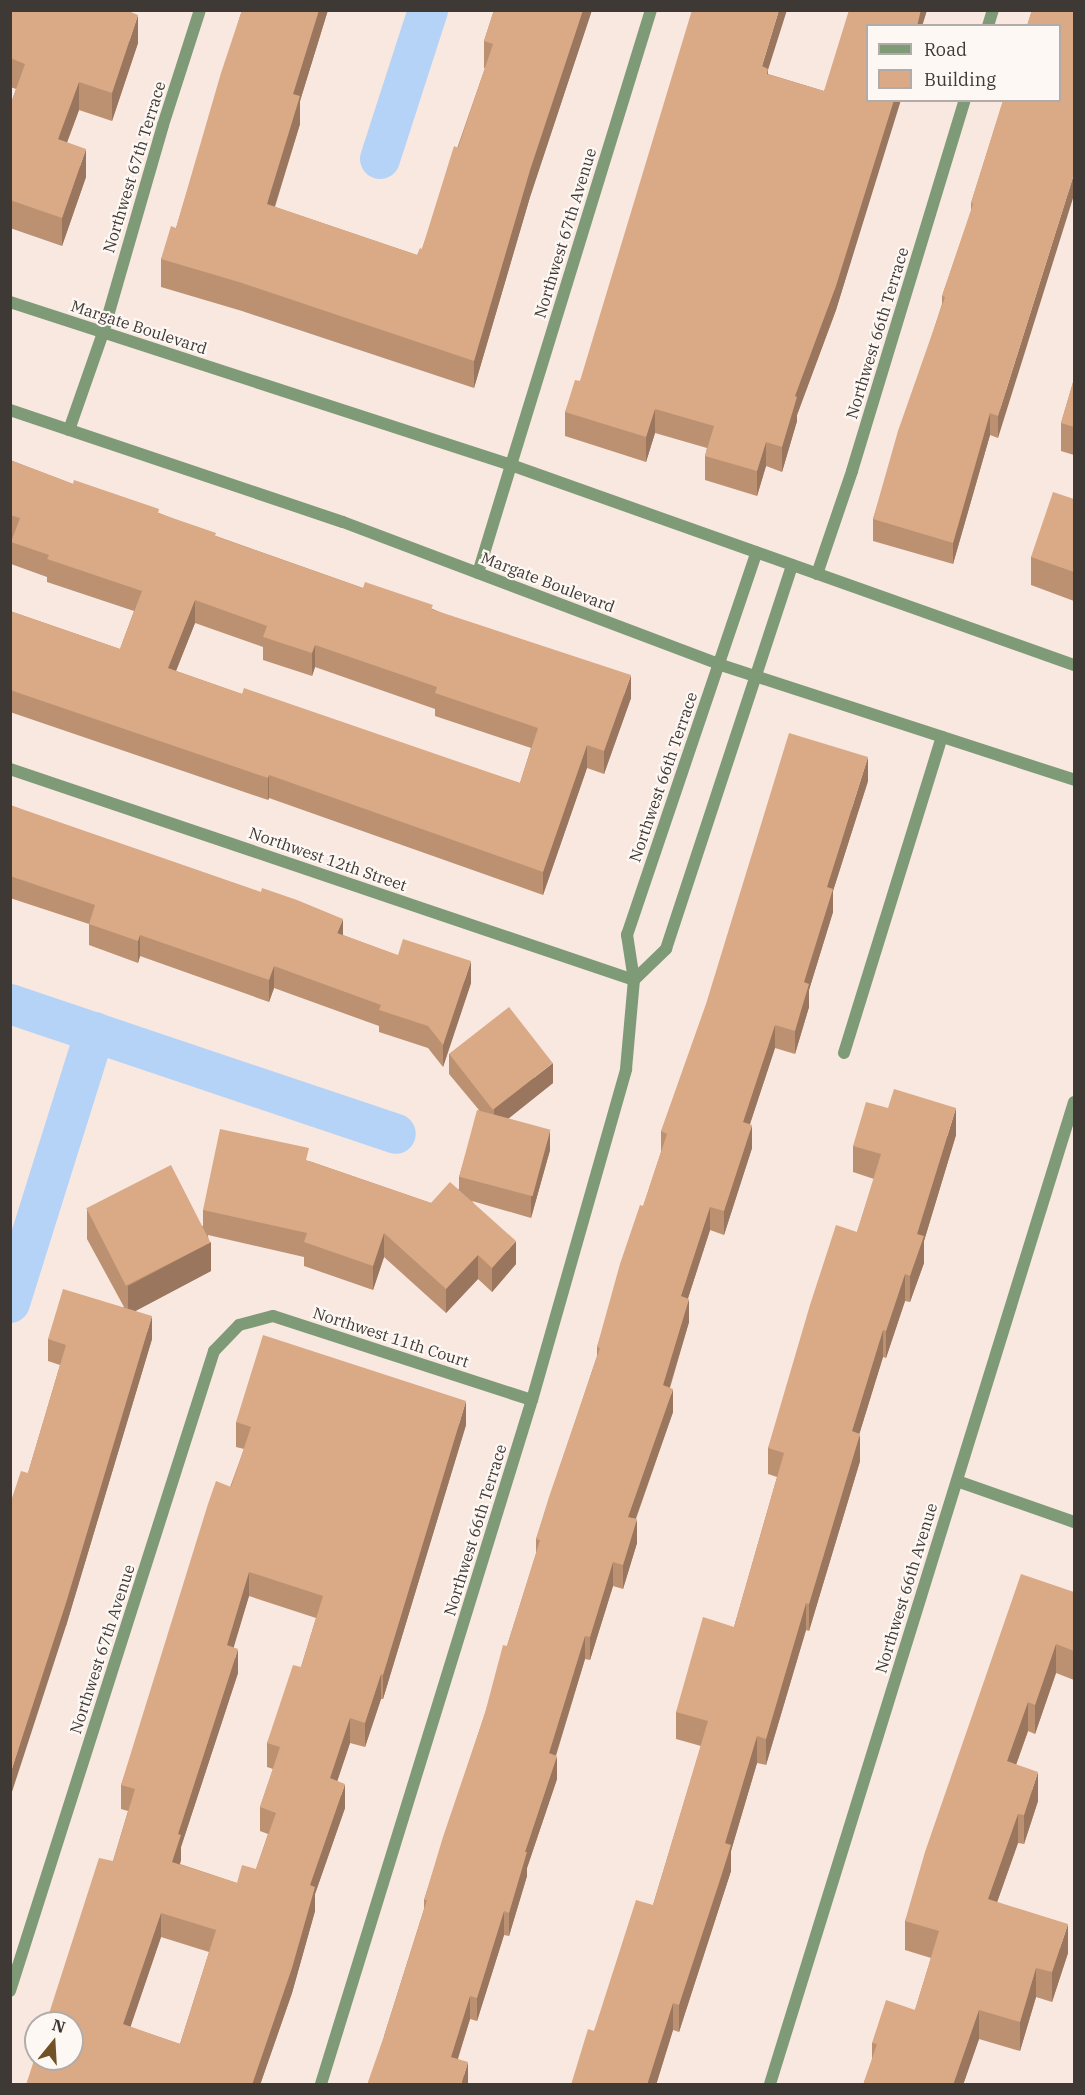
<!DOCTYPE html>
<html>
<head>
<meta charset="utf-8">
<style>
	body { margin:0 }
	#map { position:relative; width:1085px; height:2095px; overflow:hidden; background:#f8e8e0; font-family:"IBM Plex Serif",serif }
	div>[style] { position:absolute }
	.canal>* { height:40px; margin:-20px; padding:0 20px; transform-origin:20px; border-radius:20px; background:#b5d2f7 }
	.service>* { height:12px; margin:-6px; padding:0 6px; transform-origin:6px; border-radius:6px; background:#7e9a76 }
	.minor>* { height:12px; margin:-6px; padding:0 6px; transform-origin:6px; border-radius:6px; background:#7e9a76 }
	.tertiary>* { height:12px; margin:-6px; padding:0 6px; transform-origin:6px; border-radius:6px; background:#7e9a76 }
	.wall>* { inset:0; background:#bb9172 }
	.shaded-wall>* { inset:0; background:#99765d }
	.building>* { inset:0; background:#daa985; transform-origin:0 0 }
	span { translate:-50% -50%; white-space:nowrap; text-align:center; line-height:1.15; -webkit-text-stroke:4.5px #fef8f4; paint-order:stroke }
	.street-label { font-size:16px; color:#3f3936 }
	.frame { position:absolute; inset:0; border:12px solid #3f3936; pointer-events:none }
	.legend { position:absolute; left:866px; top:24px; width:195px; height:78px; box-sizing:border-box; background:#fef8f4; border:2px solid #b2aca8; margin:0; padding:8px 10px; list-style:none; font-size:18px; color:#3f3936 }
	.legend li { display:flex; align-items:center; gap:12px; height:30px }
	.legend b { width:30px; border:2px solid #b2aca8 }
	.north { position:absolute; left:24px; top:2011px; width:60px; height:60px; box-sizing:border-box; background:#fef8f4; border:2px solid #b2aca8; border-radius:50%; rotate:18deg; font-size:16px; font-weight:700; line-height:24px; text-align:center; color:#3f3936 }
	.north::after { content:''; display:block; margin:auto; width:21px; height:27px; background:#715227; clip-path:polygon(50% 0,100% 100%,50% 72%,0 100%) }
</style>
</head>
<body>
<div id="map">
	<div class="canal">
		<i style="left:380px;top:159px;width:157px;rotate:-72.1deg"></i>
		<i style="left:10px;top:1004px;width:407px;rotate:18.6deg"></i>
		<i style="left:10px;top:1303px;width:284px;rotate:-72.6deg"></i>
	</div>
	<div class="service">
		<i style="left:69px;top:430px;width:103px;rotate:-70.7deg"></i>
		<i style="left:478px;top:573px;width:113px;rotate:-73deg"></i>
		<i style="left:844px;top:1053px;width:331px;rotate:-72.8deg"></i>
	</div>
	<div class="minor">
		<i style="left:988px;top:26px;width:17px;rotate:-73deg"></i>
		<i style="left:103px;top:333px;width:216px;rotate:-73.9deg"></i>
		<i style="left:163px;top:125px;width:121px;rotate:-72.2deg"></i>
		<i style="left:511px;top:465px;width:476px;rotate:-72.9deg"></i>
		<i style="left:817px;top:574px;width:109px;rotate:-71.2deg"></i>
		<i style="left:852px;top:471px;width:388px;rotate:-73.1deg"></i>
		<i style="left:10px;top:769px;width:659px;rotate:18.68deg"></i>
		<i style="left:634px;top:980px;width:45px;rotate:-44.1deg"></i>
		<i style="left:666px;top:949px;width:404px;rotate:-71.8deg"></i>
		<i style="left:957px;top:1481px;width:124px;rotate:19.3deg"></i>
		<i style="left:10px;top:1991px;width:672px;rotate:-72.32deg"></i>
		<i style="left:214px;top:1351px;width:36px;rotate:-46deg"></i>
		<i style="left:239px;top:1325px;width:35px;rotate:-15deg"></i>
		<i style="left:273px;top:1316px;width:272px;rotate:18deg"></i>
		<i style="left:321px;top:2084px;width:716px;rotate:-72.86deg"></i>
		<i style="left:532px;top:1400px;width:344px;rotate:-74.1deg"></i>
		<i style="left:626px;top:1069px;width:89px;rotate:-84.9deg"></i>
		<i style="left:634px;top:980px;width:46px;rotate:-98.8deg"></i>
		<i style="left:627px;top:935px;width:404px;rotate:-71.3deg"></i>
	</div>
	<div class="tertiary">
		<i style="left:10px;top:302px;width:527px;rotate:18.02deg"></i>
		<i style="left:511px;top:465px;width:597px;rotate:19.56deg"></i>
		<i style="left:10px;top:410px;width:351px;rotate:18.6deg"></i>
		<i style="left:343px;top:522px;width:401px;rotate:20.7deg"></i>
		<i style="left:718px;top:664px;width:374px;rotate:18deg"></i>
		<i style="left:770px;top:2084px;width:1028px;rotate:-72.8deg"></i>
	</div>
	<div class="wall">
		<i style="clip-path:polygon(10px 10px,138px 43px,112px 121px,79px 110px,67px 142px,86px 177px,62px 246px,10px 228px,10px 106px,16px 89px,10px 87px)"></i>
		<i style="clip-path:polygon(242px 10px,328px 10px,300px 101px,300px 124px,275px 207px,417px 255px,422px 249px,485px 68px,484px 68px,484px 41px,494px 10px,592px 10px,530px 197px,474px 388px,242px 311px,161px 287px,161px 259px,176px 228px)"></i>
		<i style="clip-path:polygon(867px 10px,927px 10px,836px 310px,797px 415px,797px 421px,782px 472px,766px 466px,757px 496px,705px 480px,705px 456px,707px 448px,655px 433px,646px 462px,565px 436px,565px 412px,580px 381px,768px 70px,768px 74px,824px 91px)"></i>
		<i style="clip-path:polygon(1032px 10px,998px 438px,990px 435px,953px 564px,873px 541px,873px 519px,942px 304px,942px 296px,971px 212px,971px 203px)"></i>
		<i style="clip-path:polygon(1074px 379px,1074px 455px,1061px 451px,1061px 423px)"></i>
		<i style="clip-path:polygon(evenodd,10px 460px,73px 484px,159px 513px,216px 536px,363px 588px,433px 609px,631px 698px,604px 774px,587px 768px,543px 895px,269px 798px,268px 800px,10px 712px,10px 611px,120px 649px,134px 611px,47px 582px,47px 577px,11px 564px,11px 542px,12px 538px,10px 538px,10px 460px,195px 623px,263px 647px,263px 660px,312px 676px,315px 667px,435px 709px,435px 716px,531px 748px,520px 783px,242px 694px,176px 671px,195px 623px)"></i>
		<i style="clip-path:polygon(1074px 499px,1074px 601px,1031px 585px,1031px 557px)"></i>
		<i style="clip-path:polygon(868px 781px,833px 891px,833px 912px,809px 990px,809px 1007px,795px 1054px,775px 1048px,750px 1124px,752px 1148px,724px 1235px,710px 1230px,688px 1298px,689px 1322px,670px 1388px,673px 1412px,636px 1519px,637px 1543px,623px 1589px,613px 1586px,590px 1660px,585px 1659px,556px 1756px,557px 1779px,527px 1868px,527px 1876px,509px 1936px,504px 1935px,477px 2021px,470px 2019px,458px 2059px,468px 2085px,384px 2036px,424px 1909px,424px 1900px,507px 1646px,536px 1554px,536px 1539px,597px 1356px,597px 1347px,661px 1152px,661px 1131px)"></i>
		<i style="clip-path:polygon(10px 805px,343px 935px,471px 983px,443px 1067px,428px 1048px,379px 1032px,379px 1026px,274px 988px,269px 1002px,140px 956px,138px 963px,89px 945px,89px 924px,10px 898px)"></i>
		<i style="clip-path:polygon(449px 1054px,553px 1083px,508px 1119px,550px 1150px,531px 1218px,472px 1201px,516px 1264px,492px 1292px,478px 1279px,446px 1313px,384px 1257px,373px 1290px,304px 1266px,304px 1257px,208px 1235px,211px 1271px,135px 1311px,152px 1339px,66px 1626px,28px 1473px,60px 1365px,48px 1361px,48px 1339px,124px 1307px,87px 1239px,87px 1209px,203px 1226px,203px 1210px,309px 1161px,431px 1203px,459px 1189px,459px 1177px,479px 1110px,449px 1074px)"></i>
		<i style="clip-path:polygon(956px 1135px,924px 1241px,924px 1263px,910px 1302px,905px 1301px,886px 1358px,883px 1357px,859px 1434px,860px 1461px,809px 1631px,806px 1630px,766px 1765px,757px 1763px,731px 1851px,731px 1871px,679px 2032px,673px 2030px,656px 2085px,571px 2085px,594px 2031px,653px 1905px,701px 1746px,676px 1739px,676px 1712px,734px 1627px,777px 1477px,768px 1474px,768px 1448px,857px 1232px,874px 1179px,853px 1172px,853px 1146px)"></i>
		<i style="clip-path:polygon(evenodd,236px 1422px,466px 1425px,383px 1699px,381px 1699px,365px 1747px,350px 1743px,337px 1781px,345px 1808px,315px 1894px,315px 1911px,292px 1993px,260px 2085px,26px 2085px,113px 1861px,128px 1811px,121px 1809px,121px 1785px,244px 1449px,236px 1447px,236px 1422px,249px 1596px,316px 1618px,301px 1667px,267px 1743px,267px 1767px,273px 1769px,260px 1807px,260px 1831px,268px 1834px,256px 1869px,237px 1883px,180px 1864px,181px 1860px,181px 1847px,238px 1673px,233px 1647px,249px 1596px,236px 1422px,161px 1937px,209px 1952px,180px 2044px,130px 2027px,161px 1937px)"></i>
		<i style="clip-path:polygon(1074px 1592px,1074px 1680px,1056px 1673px,1035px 1734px,1028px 1731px,1016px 1765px,1038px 1801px,1024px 1844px,1018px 1843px,997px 1902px,1068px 1953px,1052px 2002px,1036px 1997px,1020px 2051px,979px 2039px,963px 2085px,863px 2085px,872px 2060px,872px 2043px,915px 2010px,931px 1958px,905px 1950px,905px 1921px)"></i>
	</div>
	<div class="shaded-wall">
		<i style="clip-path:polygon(319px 10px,328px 10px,300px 101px,300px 124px,267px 231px,267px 204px,293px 94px)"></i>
		<i style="clip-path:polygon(583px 10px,592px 10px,530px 197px,474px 388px,474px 361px,530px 170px)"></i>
		<i style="clip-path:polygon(779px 10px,787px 10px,768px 70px,768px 93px,762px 66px)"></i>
		<i style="clip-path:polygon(919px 10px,927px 10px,922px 26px,917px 26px)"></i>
		<i style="clip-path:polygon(138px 15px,138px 43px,112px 121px,112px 93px)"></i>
		<i style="clip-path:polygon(79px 82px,79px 110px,58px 167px,58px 139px)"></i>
		<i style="clip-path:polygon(894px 100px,901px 100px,836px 310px,797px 415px,797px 421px,782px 472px,782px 447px,795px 396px)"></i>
		<i style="clip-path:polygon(86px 149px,86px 177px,62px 246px,62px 218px)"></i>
		<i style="clip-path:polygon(1074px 174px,1074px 195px,998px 438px,998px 416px)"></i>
		<i style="clip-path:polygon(655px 409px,655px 433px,646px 462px,646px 437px)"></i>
		<i style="clip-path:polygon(990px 413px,990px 435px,953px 564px,953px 543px)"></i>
		<i style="clip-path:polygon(766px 442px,766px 466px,757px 496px,757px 471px)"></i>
		<i style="clip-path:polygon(195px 600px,195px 623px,168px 691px,168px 668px)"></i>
		<i style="clip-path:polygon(315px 645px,315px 667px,312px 676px,312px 653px)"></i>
		<i style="clip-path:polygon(631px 675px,631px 698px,604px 774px,604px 751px)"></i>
		<i style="clip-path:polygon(587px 745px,587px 768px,543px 895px,543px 872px)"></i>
		<i style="clip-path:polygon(868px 757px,868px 781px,833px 891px,833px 912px,809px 990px,809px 1007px,795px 1054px,795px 1031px,804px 982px,827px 887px)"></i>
		<i style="clip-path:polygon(269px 775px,269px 798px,268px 800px,268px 778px)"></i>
		<i style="clip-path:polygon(343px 919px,343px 941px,337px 933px)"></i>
		<i style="clip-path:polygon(140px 935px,140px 956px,138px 963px,138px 941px)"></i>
		<i style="clip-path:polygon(471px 961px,471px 983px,443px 1067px,443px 1045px)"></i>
		<i style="clip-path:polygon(274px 966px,274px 988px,269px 1002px,269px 980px)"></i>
		<i style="clip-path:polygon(775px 1025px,775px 1048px,743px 1145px,743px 1122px)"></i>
		<i style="clip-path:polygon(553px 1063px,553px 1083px,494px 1130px,494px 1109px)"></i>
		<i style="clip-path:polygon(956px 1108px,956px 1135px,924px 1241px,924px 1263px,910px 1302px,910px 1276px,917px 1234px)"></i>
		<i style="clip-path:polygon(752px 1125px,752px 1148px,724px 1235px,724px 1211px)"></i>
		<i style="clip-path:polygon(550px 1130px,550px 1150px,531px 1218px,531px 1197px)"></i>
		<i style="clip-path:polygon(710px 1207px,710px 1230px,681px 1320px,681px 1296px)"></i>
		<i style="clip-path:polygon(384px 1233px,384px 1257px,373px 1290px,373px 1266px)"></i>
		<i style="clip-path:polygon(516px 1241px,516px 1264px,492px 1292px,492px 1268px)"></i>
		<i style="clip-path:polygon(211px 1242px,211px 1271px,128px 1315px,128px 1286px)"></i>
		<i style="clip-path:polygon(478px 1255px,478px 1279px,446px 1313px,446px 1289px)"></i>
		<i style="clip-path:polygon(905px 1274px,905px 1301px,886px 1358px,886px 1331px)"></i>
		<i style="clip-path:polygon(689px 1299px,689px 1322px,663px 1409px,663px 1385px)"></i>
		<i style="clip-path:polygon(152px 1316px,152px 1339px,66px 1626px,10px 1798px,10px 1775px)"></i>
		<i style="clip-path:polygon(883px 1330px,883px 1357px,852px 1458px,852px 1431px)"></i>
		<i style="clip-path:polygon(673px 1389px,673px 1412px,628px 1540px,628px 1517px)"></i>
		<i style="clip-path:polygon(466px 1401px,466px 1425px,383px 1699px,383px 1675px)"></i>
		<i style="clip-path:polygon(860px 1434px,860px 1461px,809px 1631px,809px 1604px)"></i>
		<i style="clip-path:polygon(637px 1519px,637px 1543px,623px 1589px,623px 1565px)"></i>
		<i style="clip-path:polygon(613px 1562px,613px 1586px,590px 1660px,590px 1637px)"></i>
		<i style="clip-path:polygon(249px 1572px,249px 1596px,227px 1670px,227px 1645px)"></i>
		<i style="clip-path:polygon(806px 1603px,806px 1630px,766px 1765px,766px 1739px)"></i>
		<i style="clip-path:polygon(585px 1636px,585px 1659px,549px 1777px,549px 1753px)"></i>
		<i style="clip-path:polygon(1056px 1644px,1056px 1673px,1035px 1734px,1035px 1705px)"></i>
		<i style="clip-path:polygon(238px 1649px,238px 1673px,181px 1847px,181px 1860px,172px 1886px,172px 1862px,178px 1834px)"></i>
		<i style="clip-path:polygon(381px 1674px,381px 1699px,365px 1747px,365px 1723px)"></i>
		<i style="clip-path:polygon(1028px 1702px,1028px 1731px,1007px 1790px,1007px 1761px)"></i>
		<i style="clip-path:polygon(350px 1718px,350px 1743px,330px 1803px,330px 1778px)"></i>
		<i style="clip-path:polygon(757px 1736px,757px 1763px,731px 1851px,731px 1871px,679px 2032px,679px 2005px,725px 1843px)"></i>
		<i style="clip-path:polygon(557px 1756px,557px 1779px,527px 1868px,527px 1876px,509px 1936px,509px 1913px,525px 1852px)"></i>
		<i style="clip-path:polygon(1038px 1772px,1038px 1801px,1024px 1844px,1024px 1815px)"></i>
		<i style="clip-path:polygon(345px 1784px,345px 1808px,315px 1894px,315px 1911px,292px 1993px,260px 2085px,252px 2085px,310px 1885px)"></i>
		<i style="clip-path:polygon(1018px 1814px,1018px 1843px,988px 1928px,988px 1899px)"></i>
		<i style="clip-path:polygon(504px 1911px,504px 1935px,477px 2021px,477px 1998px)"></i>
		<i style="clip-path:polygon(161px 1913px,161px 1937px,123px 2049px,123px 2024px)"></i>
		<i style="clip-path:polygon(1068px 1924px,1068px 1953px,1052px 2002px,1052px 1972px)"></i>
		<i style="clip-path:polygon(1036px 1968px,1036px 1997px,1020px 2051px,1020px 2022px)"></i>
		<i style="clip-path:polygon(470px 1996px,470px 2019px,451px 2080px,451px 2057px)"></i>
		<i style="clip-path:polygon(673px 2003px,673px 2030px,656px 2085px,647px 2085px)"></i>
		<i style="clip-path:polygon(979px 2010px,979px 2039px,963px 2085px,953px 2085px)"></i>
		<i style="clip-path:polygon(468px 2062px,468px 2085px,461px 2085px)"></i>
	</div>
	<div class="building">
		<i style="clip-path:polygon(10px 10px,126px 10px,138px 15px,112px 93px,79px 82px,58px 139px,86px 149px,62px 218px,10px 200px,10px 106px,25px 64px,10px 58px)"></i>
		<i style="clip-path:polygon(242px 10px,319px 10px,293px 94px,300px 96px,267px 204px,417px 255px,420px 248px,422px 249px,454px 146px,458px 148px,493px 44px,484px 41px,494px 10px,583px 10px,530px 170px,474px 361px,242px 283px,161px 259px,171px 226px,176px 228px,221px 73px)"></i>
		<i style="clip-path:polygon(692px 10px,779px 10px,762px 66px,768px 69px,767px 74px,824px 91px,849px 10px,862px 10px,866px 12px,867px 10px,921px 10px,917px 26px,867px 26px,867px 100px,894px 100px,836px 286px,795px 396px,797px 397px,782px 447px,766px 442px,757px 471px,705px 456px,714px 426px,655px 409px,646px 437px,565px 412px,575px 380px,580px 381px)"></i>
		<i style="clip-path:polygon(1032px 10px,1074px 10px,1074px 174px,998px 416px,990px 413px,953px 543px,873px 519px,898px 431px,945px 297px,942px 296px,973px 204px,971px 203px,1003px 100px,1059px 100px,1059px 26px,1027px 26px)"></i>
		<i style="clip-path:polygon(1074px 379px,1074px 427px,1061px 423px)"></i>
		<i style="clip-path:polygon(evenodd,10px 460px,73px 484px,74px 480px,159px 509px,158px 513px,216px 533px,215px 536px,363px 588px,365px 582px,433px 605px,431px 609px,631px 675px,604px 751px,587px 745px,543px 872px,269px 775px,268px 778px,10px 690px,10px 611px,120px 649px,142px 591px,47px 559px,49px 555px,11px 542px,20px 518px,10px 515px,10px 460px,195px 600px,267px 626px,263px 637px,312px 653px,315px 645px,437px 687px,435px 693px,538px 728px,520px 783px,244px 688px,242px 694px,168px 668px,195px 600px)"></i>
		<i style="clip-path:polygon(1053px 492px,1074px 499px,1074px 572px,1031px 557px)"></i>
		<i style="clip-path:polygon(789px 733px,868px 757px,827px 887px,833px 889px,804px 982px,809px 984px,795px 1031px,775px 1025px,743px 1122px,752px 1125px,724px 1211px,710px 1207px,681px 1296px,689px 1299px,663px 1385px,673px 1389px,628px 1517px,637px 1519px,623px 1565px,613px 1562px,590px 1637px,585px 1636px,549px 1753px,557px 1756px,525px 1852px,527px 1852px,509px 1913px,504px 1911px,477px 1998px,470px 1996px,451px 2057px,468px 2062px,461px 2085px,367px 2085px,384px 2036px,427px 1900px,424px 1900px,443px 1837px,485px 1713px,503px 1645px,507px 1646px,540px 1540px,536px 1539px,549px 1497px,600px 1348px,597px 1347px,620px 1264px,640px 1205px,643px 1206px,667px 1134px,661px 1131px,706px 1004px)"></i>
		<i style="clip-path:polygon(10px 805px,261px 892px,262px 888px,297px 900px,343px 919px,337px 933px,398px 955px,403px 939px,471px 961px,443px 1045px,428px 1026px,379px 1010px,381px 1005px,274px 966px,269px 980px,140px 935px,138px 941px,89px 924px,95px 905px,10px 876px)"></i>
		<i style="left:509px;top:1007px;width:71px;height:76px;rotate:52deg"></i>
		<i style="clip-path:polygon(894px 1089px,956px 1108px,917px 1234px,924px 1236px,910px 1276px,905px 1274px,886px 1331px,883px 1330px,852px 1431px,860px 1434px,809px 1604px,806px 1603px,766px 1739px,757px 1736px,725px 1843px,731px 1845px,720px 1880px,679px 2005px,673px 2003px,647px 2085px,571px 2085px,588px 2029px,594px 2031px,636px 1900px,653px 1905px,708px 1721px,676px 1712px,703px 1617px,734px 1627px,784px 1453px,768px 1448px,810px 1305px,836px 1225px,857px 1232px,881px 1154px,853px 1146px,866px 1102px,888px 1108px)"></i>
		<i style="left:477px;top:1110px;width:76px;height:69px;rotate:15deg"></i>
		<i style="clip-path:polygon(220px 1129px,309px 1148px,306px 1160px,431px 1203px,450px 1182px,516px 1241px,492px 1268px,478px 1255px,446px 1289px,384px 1233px,373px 1266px,304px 1242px,307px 1233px,203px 1210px)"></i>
		<i style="left:171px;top:1165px;width:87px;height:95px;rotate:63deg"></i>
		<i style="clip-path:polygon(63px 1289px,152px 1316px,66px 1603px,10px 1775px,10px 1504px,21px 1471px,28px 1473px,66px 1345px,48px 1339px)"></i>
		<i style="clip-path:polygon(evenodd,263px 1335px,466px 1401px,383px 1675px,381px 1674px,365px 1723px,350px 1718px,330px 1778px,345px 1784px,310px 1885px,315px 1887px,292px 1968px,252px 2085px,26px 2085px,36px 2054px,36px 2059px,72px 2059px,72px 2023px,46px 2023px,99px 1858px,113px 1861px,135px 1789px,121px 1785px,208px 1504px,216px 1481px,231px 1487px,251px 1427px,236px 1422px,263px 1335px,249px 1572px,323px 1596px,301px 1667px,293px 1665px,267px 1743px,280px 1747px,260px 1807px,276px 1813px,256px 1869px,242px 1865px,237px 1883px,172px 1862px,181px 1835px,178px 1834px,238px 1649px,227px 1645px,249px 1572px,263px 1335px,161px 1913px,216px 1930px,180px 2044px,123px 2024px,161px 1913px)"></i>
		<i style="clip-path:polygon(1021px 1574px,1074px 1592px,1074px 1651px,1056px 1644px,1035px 1705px,1028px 1702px,1007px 1761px,1038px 1772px,1024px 1815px,1018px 1814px,988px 1899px,1068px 1924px,1052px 1972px,1036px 1968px,1020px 2022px,979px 2010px,953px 2085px,863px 2085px,877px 2044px,872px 2043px,886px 2000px,915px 2010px,939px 1931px,905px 1921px,925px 1852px)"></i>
	</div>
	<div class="street-label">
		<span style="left:134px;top:167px;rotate:-73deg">Northwest 67th Terrace</span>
		<span style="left:565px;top:233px;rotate:-73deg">Northwest 67th Avenue</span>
		<span style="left:139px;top:327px;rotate:18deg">Margate Boulevard</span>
		<span style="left:877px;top:333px;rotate:-73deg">Northwest 66th Terrace</span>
		<span style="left:548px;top:582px;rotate:21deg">Margate Boulevard</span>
		<span style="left:663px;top:777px;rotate:-71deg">Northwest 66th Terrace</span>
		<span style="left:328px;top:859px;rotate:19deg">Northwest 12th Street</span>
		<span style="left:391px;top:1337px;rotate:18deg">Northwest 11th Court</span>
		<span style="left:475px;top:1530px;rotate:-73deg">Northwest 66th Terrace</span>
		<span style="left:906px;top:1588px;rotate:-73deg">Northwest 66th Avenue</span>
		<span style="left:102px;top:1649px;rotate:-72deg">Northwest 67th Avenue</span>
	</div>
	<div class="frame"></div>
	<ul class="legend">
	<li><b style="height:8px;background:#7e9a76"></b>Road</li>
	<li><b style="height:16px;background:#daa985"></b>Building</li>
	</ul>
	<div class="north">N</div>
</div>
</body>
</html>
